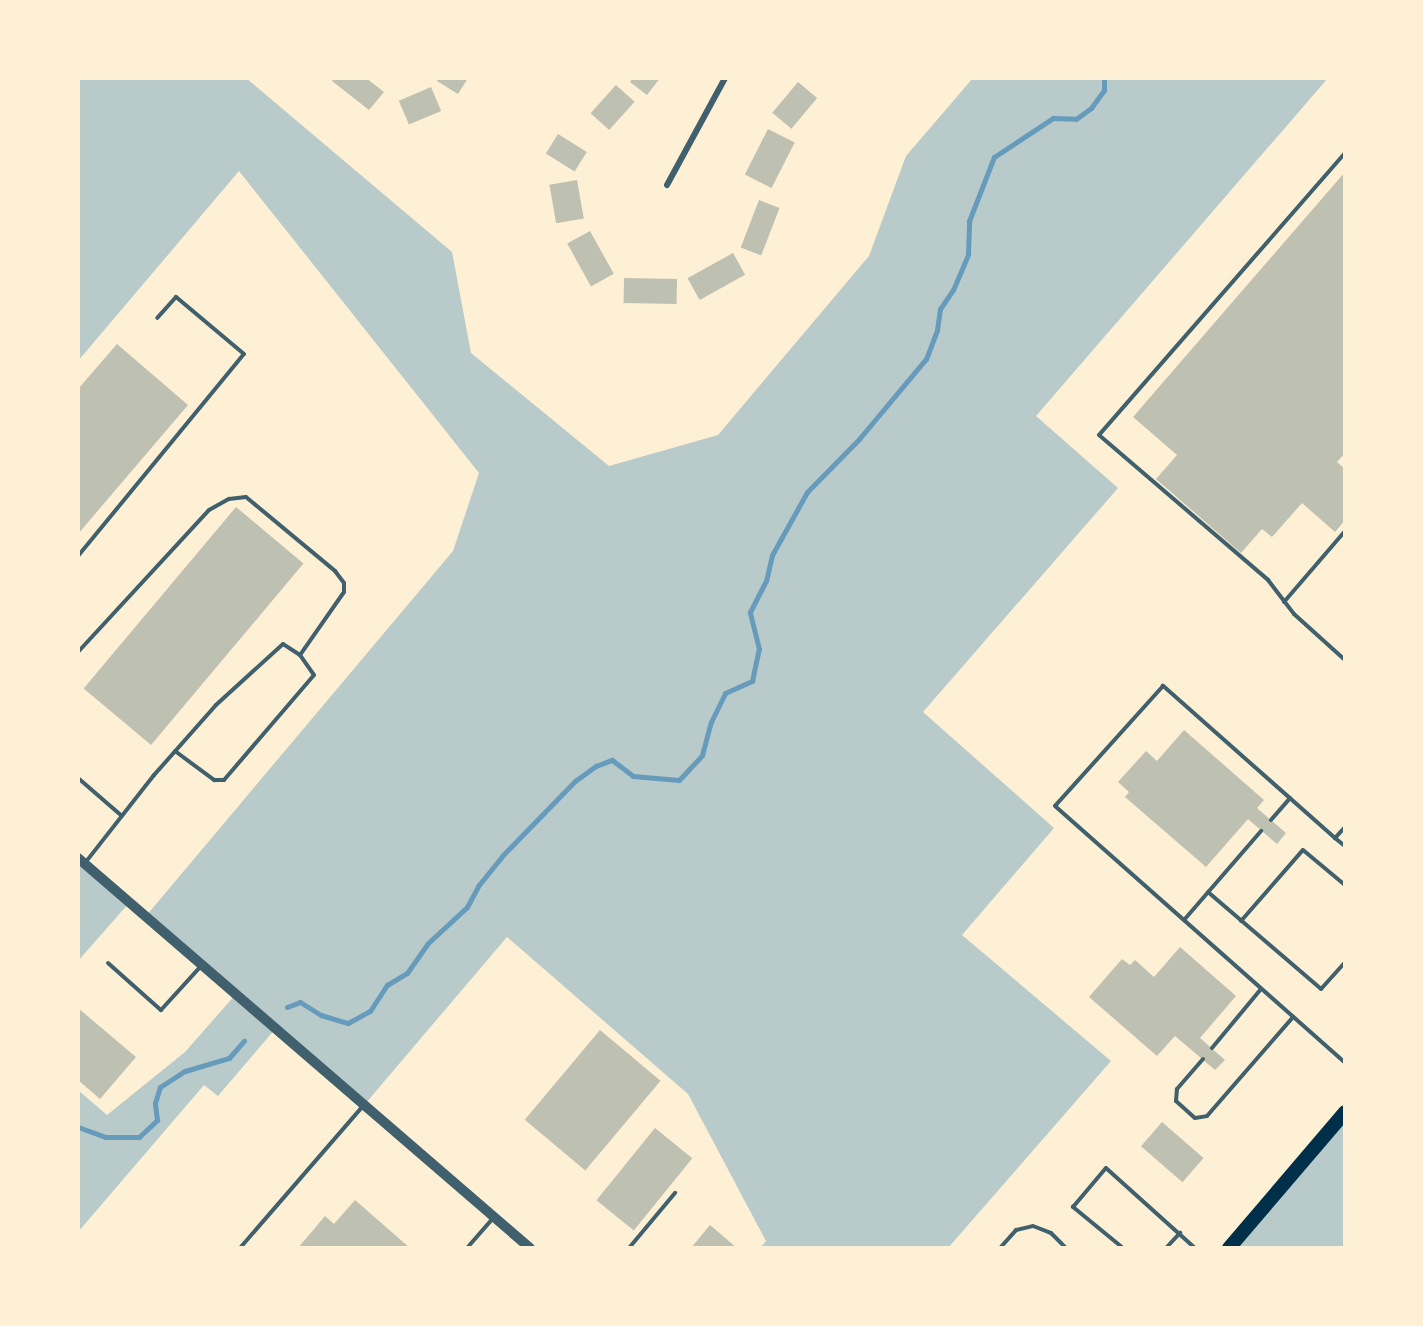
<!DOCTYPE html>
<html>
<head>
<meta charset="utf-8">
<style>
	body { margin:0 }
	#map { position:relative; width:1423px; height:1326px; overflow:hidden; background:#fdf0d5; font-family:Literata,serif }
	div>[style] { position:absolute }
	.green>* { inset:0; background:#b9caca }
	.stream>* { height:5px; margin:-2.5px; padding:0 2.5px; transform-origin:2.5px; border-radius:2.5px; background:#669bbc }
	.building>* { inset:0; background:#bec0b2; transform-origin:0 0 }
	.service>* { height:4px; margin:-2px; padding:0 2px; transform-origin:2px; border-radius:2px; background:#3f606c }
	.minor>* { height:6px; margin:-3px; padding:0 3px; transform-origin:3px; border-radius:3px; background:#3f606c }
	.tertiary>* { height:10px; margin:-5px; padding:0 5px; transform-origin:5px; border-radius:5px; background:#3f606c }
	.primary>* { height:14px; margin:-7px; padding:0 7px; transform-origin:7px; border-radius:7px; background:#003049 }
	span { translate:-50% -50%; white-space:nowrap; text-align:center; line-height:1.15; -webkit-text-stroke:5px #fdf0d5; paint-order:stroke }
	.frame { position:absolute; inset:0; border:80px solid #fdf0d5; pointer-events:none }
</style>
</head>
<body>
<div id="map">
	<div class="green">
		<i style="clip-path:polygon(78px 78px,246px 78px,452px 252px,471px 353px,609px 466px,718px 435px,869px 256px,906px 156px,973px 78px,1328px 78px,1036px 416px,1118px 488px,923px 712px,1054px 828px,962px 935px,1111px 1061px,948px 1248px,760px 1248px,766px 1241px,688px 1094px,507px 937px,365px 1104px,276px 1028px,218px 1096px,204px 1085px,78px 1232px,78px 1090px,107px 1115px,185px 1052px,236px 994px,146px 916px,453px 551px,479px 473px,239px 171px,78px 361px)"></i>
		<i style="clip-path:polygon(78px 858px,129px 903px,78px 961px)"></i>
		<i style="clip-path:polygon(1345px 1112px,1345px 1248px,1229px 1248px)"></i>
	</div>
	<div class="stream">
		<i style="left:287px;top:1007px;width:14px;rotate:-21deg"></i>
		<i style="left:300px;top:1002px;width:25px;rotate:32deg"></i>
		<i style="left:321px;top:1015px;width:28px;rotate:17deg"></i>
		<i style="left:348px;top:1023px;width:25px;rotate:-29deg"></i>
		<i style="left:370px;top:1011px;width:31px;rotate:-57deg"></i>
		<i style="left:387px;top:985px;width:23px;rotate:-31deg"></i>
		<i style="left:407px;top:973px;width:35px;rotate:-55deg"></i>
		<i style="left:427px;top:944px;width:54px;rotate:-42.8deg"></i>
		<i style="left:467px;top:907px;width:24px;rotate:-62deg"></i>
		<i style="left:478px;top:886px;width:38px;rotate:-51deg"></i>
		<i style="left:502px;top:856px;width:105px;rotate:-45.8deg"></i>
		<i style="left:575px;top:781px;width:26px;rotate:-36deg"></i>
		<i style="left:596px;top:766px;width:17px;rotate:-21deg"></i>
		<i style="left:612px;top:760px;width:26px;rotate:37deg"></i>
		<i style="left:633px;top:776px;width:46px;rotate:5deg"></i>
		<i style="left:679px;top:780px;width:34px;rotate:-47deg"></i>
		<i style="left:702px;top:755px;width:34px;rotate:-75deg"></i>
		<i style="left:711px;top:722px;width:32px;rotate:-64deg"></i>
		<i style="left:725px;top:693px;width:30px;rotate:-24deg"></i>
		<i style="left:752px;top:681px;width:33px;rotate:-78deg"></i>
		<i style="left:759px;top:649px;width:38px;rotate:-104deg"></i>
		<i style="left:750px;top:612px;width:35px;rotate:-63deg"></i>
		<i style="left:766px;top:581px;width:27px;rotate:-77deg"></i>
		<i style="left:772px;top:555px;width:72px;rotate:-60.9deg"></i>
		<i style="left:807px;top:492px;width:74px;rotate:-45.5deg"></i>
		<i style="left:859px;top:439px;width:104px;rotate:-50.1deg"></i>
		<i style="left:926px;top:359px;width:31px;rotate:-69deg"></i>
		<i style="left:937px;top:330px;width:21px;rotate:-82deg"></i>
		<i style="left:940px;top:309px;width:23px;rotate:-56deg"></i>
		<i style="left:953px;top:290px;width:39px;rotate:-67deg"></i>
		<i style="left:968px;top:254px;width:33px;rotate:-88deg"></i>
		<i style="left:969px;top:221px;width:69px;rotate:-68.7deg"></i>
		<i style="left:994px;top:157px;width:71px;rotate:-33.5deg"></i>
		<i style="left:1053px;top:118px;width:23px;rotate:2deg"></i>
		<i style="left:1076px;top:119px;width:19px;rotate:-36deg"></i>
		<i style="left:1091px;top:108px;width:22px;rotate:-54deg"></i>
		<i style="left:1104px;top:90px;width:12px;rotate:-90deg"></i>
		<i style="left:78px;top:1127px;width:29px;rotate:20deg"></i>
		<i style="left:105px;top:1137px;width:34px"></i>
		<i style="left:139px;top:1137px;width:25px;rotate:-43deg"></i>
		<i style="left:157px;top:1120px;width:17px;rotate:-97deg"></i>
		<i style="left:155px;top:1103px;width:17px;rotate:-73deg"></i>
		<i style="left:160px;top:1087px;width:30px;rotate:-33deg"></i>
		<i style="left:185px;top:1071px;width:46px;rotate:-16.5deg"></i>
		<i style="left:229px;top:1058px;width:23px;rotate:-49deg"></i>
	</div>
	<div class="building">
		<i style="clip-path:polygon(335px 78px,366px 78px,384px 92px,369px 110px,332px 81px)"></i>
		<i style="clip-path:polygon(439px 78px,468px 78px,458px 94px,437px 81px)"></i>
		<i style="clip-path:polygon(633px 78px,660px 78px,647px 95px,630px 82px)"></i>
		<i style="left:798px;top:82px;width:25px;height:40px;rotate:40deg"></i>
		<i style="left:616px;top:85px;width:25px;height:38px;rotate:42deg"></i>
		<i style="left:431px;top:87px;width:26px;height:35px;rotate:67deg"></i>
		<i style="left:768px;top:129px;width:30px;height:51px;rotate:27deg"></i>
		<i style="left:558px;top:134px;width:34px;height:23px;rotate:32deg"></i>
		<i style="clip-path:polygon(1345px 172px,1345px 453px,1337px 462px,1345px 469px,1345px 520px,1335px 532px,1302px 503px,1272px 537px,1262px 529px,1241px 553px,1156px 479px,1177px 455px,1133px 417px)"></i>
		<i style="left:577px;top:180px;width:39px;height:28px;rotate:80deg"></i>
		<i style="left:759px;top:200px;width:22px;height:51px;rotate:21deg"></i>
		<i style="left:590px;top:231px;width:49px;height:26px;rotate:61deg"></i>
		<i style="left:733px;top:253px;width:25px;height:52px;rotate:61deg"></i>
		<i style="left:624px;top:278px;width:53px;height:25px;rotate:1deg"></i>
		<i style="clip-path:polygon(117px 344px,188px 405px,78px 534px,78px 389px)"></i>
		<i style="left:236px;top:507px;width:88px;height:237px;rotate:40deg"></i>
		<i style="clip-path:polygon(1184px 730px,1264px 800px,1257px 808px,1286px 833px,1277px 844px,1248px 819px,1206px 867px,1125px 797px,1129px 792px,1118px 782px,1146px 751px,1157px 761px)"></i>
		<i style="clip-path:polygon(1180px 947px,1236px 996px,1200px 1038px,1225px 1060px,1215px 1070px,1175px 1036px,1157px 1056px,1089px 997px,1122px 959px,1130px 965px,1135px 960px,1154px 977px)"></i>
		<i style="clip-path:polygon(78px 1008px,136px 1057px,100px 1099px,78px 1080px)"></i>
		<i style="left:600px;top:1030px;width:79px;height:117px;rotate:40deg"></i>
		<i style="left:1162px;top:1122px;width:55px;height:32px;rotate:41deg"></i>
		<i style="left:655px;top:1128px;width:48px;height:93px;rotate:39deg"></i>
		<i style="clip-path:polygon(355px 1200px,410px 1248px,298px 1248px,325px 1216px,334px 1224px)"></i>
		<i style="clip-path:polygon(710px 1225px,737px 1248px,691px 1248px)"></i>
	</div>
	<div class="service">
		<i style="left:1345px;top:153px;width:374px;rotate:131.1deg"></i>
		<i style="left:1099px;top:435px;width:223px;rotate:40.6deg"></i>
		<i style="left:1268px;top:580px;width:43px;rotate:52.6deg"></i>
		<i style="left:1294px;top:614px;width:69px;rotate:42deg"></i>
		<i style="left:78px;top:556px;width:261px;rotate:-50.6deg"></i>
		<i style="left:244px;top:354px;width:89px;rotate:-140deg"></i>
		<i style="left:176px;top:297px;width:28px;rotate:132deg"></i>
		<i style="left:1284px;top:602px;width:94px;rotate:-49.3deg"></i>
		<i style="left:78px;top:652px;width:193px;rotate:-47.3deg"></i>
		<i style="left:209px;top:510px;width:23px;rotate:-29deg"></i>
		<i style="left:229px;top:499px;width:17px;rotate:-7deg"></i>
		<i style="left:246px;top:497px;width:116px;rotate:39.7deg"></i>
		<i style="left:335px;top:571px;width:15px;rotate:53deg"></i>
		<i style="left:344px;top:583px;width:9px;rotate:90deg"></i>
		<i style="left:344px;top:592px;width:77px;rotate:124.9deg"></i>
		<i style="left:300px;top:655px;width:20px;rotate:-147deg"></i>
		<i style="left:283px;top:644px;width:91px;rotate:137.7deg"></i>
		<i style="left:216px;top:705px;width:94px;rotate:131.5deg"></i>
		<i style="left:154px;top:775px;width:112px;rotate:128.1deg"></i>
		<i style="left:175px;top:751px;width:49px;rotate:36.6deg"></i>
		<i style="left:214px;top:780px;width:10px"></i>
		<i style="left:224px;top:780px;width:138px;rotate:-49.4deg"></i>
		<i style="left:314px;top:675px;width:24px;rotate:-125deg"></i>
		<i style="left:78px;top:778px;width:58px;rotate:40.8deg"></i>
		<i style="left:1271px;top:820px;width:29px;rotate:-49deg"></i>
		<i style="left:1345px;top:827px;width:15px;rotate:132deg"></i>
		<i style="left:1335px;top:838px;width:13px;rotate:39deg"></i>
		<i style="left:1335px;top:838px;width:230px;rotate:-138.5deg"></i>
		<i style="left:1163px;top:686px;width:161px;rotate:132deg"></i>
		<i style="left:1055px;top:806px;width:387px;rotate:41.5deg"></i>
		<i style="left:1208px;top:892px;width:149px;rotate:40.6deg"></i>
		<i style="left:1321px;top:989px;width:36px;rotate:-48deg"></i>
		<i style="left:1184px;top:920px;width:118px;rotate:-49.1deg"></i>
		<i style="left:1241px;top:921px;width:94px;rotate:-48.9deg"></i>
		<i style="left:1303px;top:850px;width:55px;rotate:39.8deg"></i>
		<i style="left:108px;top:963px;width:71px;rotate:41.6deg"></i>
		<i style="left:161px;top:1010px;width:59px;rotate:-47.7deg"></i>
		<i style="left:1212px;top:1048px;width:77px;rotate:-50.3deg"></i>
		<i style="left:1203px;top:1059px;width:40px;rotate:131deg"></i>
		<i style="left:1177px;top:1089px;width:12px;rotate:95deg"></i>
		<i style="left:1176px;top:1101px;width:25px;rotate:42deg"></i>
		<i style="left:1195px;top:1118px;width:12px;rotate:-9deg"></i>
		<i style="left:1207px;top:1116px;width:131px;rotate:-49deg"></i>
		<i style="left:240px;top:1248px;width:186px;rotate:-49.1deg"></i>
		<i style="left:467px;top:1248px;width:41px;rotate:-48.9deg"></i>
		<i style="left:629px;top:1248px;width:72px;rotate:-50.1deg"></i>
		<i style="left:1000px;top:1248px;width:24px;rotate:-48deg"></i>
		<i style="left:1016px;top:1230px;width:17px;rotate:-13deg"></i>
		<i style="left:1033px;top:1226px;width:19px;rotate:21deg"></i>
		<i style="left:1051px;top:1233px;width:21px;rotate:45deg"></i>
		<i style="left:1123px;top:1248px;width:65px;rotate:-140.6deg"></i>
		<i style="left:1073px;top:1207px;width:51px;rotate:-49.8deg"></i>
		<i style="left:1106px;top:1168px;width:120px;rotate:42deg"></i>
		<i style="left:1166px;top:1248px;width:21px;rotate:-47deg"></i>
	</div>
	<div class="minor">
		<i style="left:667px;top:185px;width:122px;rotate:-61.5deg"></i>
	</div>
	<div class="tertiary">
		<i style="left:78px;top:858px;width:597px;rotate:40.79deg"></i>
	</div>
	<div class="primary">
		<i style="left:1229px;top:1248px;width:179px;rotate:-49.5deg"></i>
	</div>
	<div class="frame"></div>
</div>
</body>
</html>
